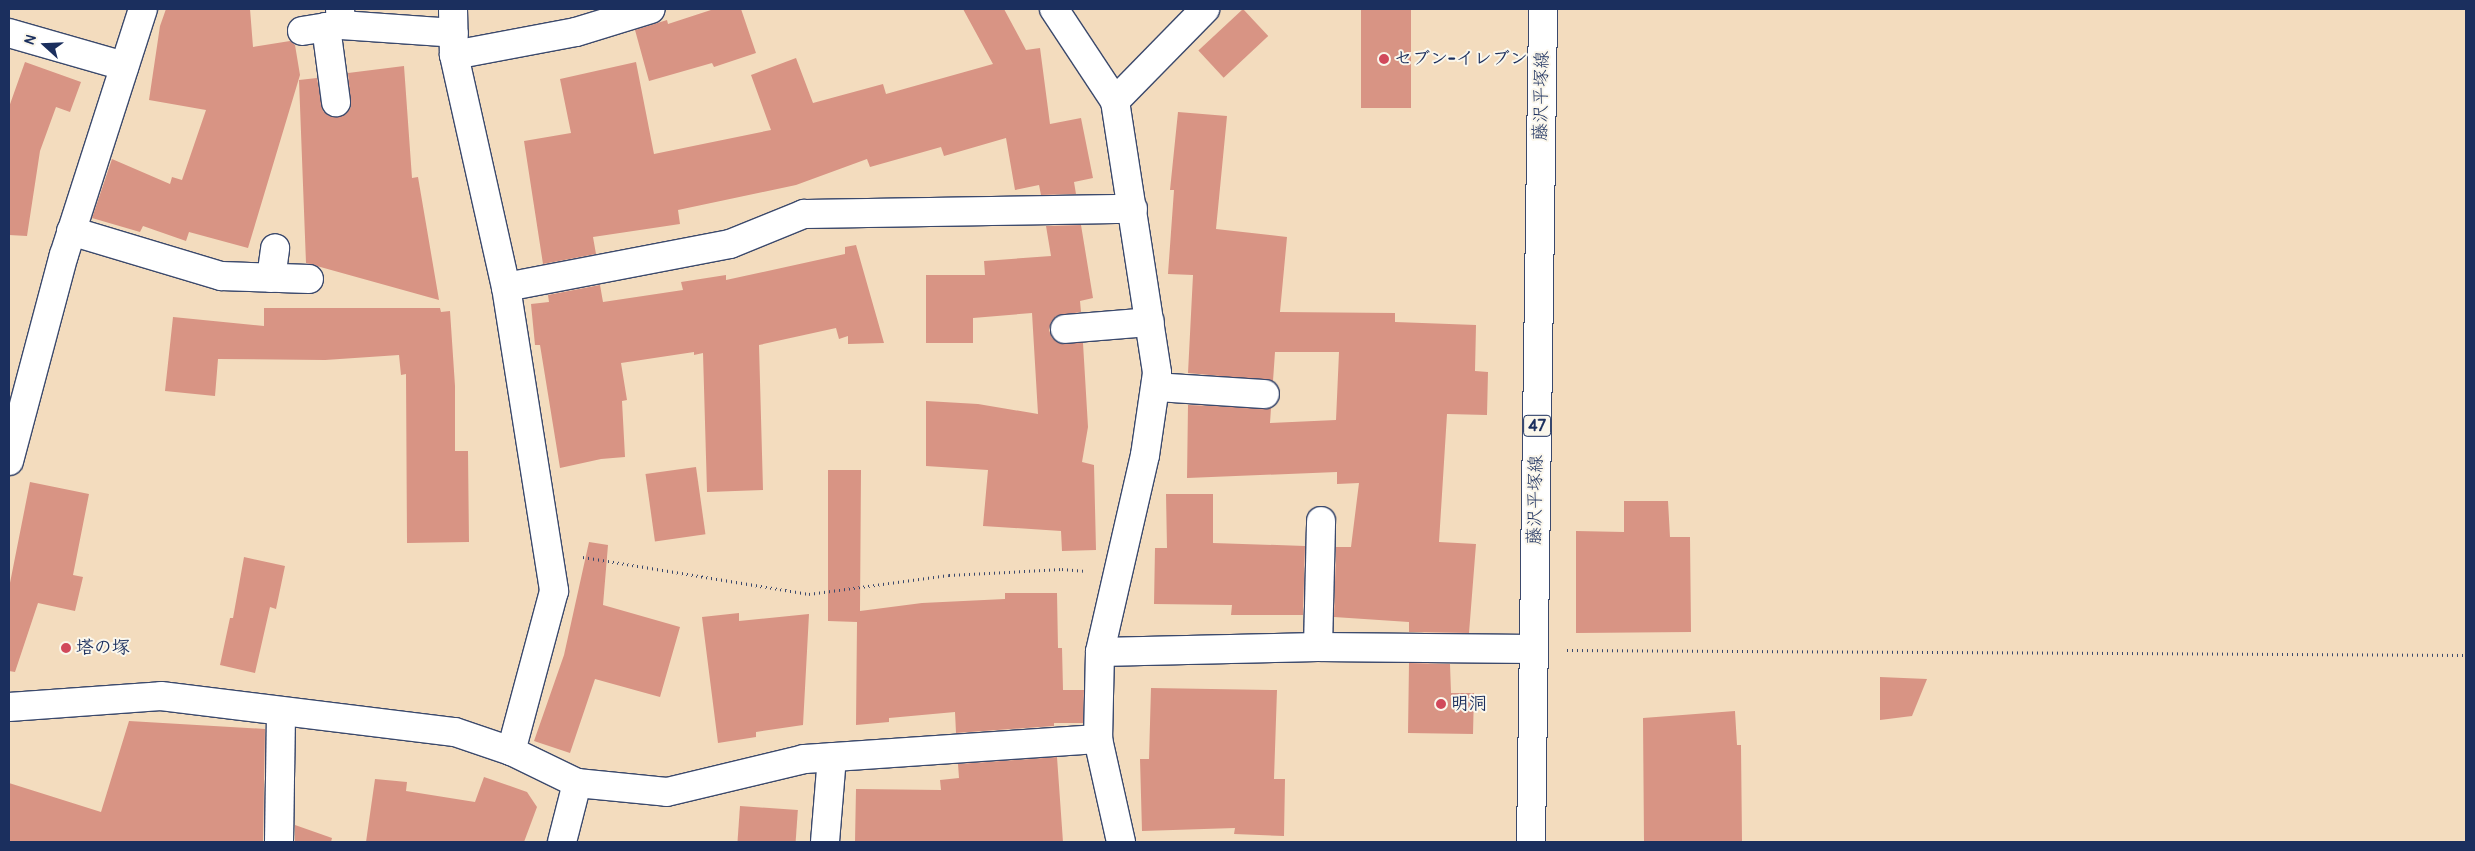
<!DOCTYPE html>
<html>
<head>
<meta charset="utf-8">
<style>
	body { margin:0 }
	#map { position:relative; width:2475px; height:851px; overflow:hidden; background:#f3dcbe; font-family:Pangolin,"Klee One",sans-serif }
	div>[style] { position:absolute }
	.building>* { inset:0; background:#d89484; transform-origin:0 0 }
	.path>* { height:3px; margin-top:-1.5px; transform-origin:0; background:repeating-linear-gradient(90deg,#3b496c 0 1px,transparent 0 5px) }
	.roads { filter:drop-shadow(1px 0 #3b496c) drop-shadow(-1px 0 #3b496c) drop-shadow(0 1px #3b496c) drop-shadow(0 -1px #3b496c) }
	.minor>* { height:28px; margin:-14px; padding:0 14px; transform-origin:14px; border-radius:14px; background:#fff }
	.major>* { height:28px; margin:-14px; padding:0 14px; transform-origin:14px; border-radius:14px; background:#fff }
	.dots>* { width:14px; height:14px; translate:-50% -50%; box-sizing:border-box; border:2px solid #fbf7ec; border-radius:50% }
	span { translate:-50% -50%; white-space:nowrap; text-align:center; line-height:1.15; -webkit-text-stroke:4px #fbf7ec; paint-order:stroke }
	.shield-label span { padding:1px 4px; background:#fbf7ec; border:1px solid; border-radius:4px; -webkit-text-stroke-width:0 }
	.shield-label { font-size:16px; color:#1b2f5e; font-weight:700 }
	.poi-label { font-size:18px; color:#1b2f5e; font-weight:700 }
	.left { translate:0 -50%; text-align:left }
	.street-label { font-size:18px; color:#1b2f5e }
	.frame { position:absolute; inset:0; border:10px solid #1b2f5e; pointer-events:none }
	.north { position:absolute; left:20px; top:20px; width:50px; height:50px; -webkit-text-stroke:4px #fbf7ec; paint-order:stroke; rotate:290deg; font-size:14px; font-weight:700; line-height:20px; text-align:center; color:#1b2f5e }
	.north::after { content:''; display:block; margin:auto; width:18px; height:22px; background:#1b2f5e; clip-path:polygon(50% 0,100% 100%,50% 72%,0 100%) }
</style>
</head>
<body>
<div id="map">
	<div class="building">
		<i style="clip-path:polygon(166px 9px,250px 9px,253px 47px,290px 41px,295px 45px,300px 75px,248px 248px,189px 232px,186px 241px,143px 226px,140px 232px,92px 218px,112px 159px,170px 184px,172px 177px,182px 180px,206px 110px,149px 100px,160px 26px)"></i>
		<i style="clip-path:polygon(714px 9px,741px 9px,756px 53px,714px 67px,712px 63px,649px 81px,635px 30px,667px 20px,668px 24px)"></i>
		<i style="clip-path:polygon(963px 9px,1004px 9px,1026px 50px,1040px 48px,1050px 124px,1081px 118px,1093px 178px,1074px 182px,1076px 194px,1041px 195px,1039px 185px,1015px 190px,1006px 138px,944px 156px,941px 147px,870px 167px,867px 159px,796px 185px,678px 210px,680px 224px,593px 237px,596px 254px,543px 264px,524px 141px,571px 133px,560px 79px,636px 62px,654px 154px,771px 130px,751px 75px,796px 58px,813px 103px,883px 84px,886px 94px,993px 64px)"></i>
		<i style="left:1243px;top:9px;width:37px;height:61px;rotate:47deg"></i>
		<i style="left:1361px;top:9px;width:50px;height:99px"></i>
		<i style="clip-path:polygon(25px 62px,81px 82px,70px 112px,56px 107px,40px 151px,27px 236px,9px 235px,9px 107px)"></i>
		<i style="clip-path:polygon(404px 66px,412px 178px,418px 177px,439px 300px,306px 263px,299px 80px,317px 78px,323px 111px,331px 117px,339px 117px,346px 114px,351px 107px,348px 73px)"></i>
		<i style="clip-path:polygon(1178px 112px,1227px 116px,1216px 229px,1287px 237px,1280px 312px,1395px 313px,1395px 322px,1476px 325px,1475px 371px,1488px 372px,1487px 415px,1447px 414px,1439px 542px,1476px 544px,1469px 633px,1409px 632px,1409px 622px,1334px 617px,1336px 547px,1351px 547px,1359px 483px,1337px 484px,1337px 472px,1187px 478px,1188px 405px,1271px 408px,1270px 423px,1336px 420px,1339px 352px,1275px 352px,1273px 381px,1188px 373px,1193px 275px,1168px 274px,1174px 190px,1170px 190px)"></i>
		<i style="clip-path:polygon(1081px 225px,1093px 298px,1080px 301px,1081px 312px,1056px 316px,1051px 322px,1049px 330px,1052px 338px,1059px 343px,1083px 343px,1088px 427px,1082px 462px,1094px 465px,1096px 550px,1062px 551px,1061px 531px,983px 526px,988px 470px,926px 466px,926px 401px,978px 404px,1038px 414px,1032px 313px,973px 318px,973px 343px,926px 343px,926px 275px,985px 275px,984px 261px,1051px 256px,1046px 226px)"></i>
		<i style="clip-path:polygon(856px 245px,884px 343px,848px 344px,848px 336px,839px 339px,836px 328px,759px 345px,763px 490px,707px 492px,703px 353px,694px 355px,694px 352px,621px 363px,627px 400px,622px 401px,625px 457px,601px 459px,560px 468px,540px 345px,535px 345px,531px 304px,549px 302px,548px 295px,600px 285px,603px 302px,683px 290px,681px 282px,726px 275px,726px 280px,845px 254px,845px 247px)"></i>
		<i style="clip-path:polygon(264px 308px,440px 308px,441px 312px,450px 311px,455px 386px,455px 451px,468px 451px,469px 542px,407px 543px,406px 374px,401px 375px,399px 355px,325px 360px,218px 359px,215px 396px,165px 391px,173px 317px,264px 326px)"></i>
		<i style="left:696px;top:467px;width:68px;height:51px;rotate:82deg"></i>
		<i style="clip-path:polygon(828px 470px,861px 470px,860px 611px,922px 603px,1005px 599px,1005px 593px,1057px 593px,1058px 648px,1062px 648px,1063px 690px,1084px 690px,1083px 723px,1054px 723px,1054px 726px,956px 733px,955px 712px,889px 718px,889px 722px,856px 725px,857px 622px,828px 621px)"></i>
		<i style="clip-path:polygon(30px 482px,89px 494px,73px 575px,83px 577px,75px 611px,38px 603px,15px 672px,9px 671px,9px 588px)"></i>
		<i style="clip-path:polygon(1166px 494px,1213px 494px,1213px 543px,1305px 546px,1303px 615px,1231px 615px,1232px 605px,1154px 604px,1155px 548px,1167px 548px)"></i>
		<i style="clip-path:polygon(1624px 501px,1668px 501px,1670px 537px,1690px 537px,1691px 632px,1576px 633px,1576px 531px,1624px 532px)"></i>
		<i style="clip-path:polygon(589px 542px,608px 545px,603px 605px,680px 627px,660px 697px,595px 679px,570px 753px,534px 741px,564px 655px)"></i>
		<i style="clip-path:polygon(244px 557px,285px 566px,276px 609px,270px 607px,255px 673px,220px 665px,230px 618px,233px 618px)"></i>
		<i style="clip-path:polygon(739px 613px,739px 621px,809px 614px,803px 725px,756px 732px,756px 737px,718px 743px,702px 617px)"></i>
		<i style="clip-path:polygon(1409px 663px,1450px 664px,1451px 693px,1474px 693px,1473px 734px,1408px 733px)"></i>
		<i style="clip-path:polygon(1880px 677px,1927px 679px,1912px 716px,1880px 720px)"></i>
		<i style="clip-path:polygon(1151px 688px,1277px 690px,1274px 779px,1285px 779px,1284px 836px,1234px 834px,1235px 828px,1142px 831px,1140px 759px,1149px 759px)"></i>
		<i style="clip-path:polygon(1735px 711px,1737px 745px,1741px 745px,1742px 842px,1644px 842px,1643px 718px)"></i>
		<i style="clip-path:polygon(129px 721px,265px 729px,263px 842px,9px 842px,9px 783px,101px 812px)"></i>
		<i style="clip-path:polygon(1057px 757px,1063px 842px,855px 842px,856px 789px,941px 790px,940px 780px,959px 778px,958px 764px)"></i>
		<i style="clip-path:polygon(484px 777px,527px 792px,537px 807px,524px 842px,366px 842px,375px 779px,407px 782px,406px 791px,475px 802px)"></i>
		<i style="left:740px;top:806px;width:58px;height:36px;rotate:4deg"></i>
		<i style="clip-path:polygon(295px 825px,332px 838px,331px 842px,295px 842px)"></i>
	</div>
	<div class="path">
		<i style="left:583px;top:557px;width:229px;rotate:9.3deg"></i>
		<i style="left:809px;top:594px;width:141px;rotate:-7.7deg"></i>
		<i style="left:949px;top:575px;width:113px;rotate:-3deg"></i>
		<i style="left:1062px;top:569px;width:21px;rotate:5deg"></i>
		<i style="left:1567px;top:650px;width:899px;rotate:0.32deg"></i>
	</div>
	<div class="roads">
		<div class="minor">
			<i style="left:340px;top:9px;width:16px;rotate:86deg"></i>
			<i style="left:341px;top:25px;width:113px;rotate:4deg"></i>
			<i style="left:453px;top:9px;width:46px;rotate:88.8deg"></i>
			<i style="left:454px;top:55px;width:238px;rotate:77.4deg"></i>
			<i style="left:506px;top:287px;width:308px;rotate:81deg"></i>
			<i style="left:554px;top:591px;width:166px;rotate:105deg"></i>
			<i style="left:1054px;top:9px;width:110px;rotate:56.5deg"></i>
			<i style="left:1115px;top:101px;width:275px;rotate:81.2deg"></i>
			<i style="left:1157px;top:373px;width:83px;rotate:98.3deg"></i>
			<i style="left:1145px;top:455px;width:202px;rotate:102.9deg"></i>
			<i style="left:1100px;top:652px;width:87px;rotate:91.3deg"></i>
			<i style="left:1098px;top:739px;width:106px;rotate:77.4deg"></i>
			<i style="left:326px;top:27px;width:76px;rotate:82.4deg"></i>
			<i style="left:302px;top:31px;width:39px;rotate:-9deg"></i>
			<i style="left:9px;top:33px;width:120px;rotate:16deg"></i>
			<i style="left:454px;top:55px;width:124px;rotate:-10.7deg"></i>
			<i style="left:576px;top:32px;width:78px;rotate:-17deg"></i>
			<i style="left:1115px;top:101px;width:129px;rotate:-45.6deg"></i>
			<i style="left:71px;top:231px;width:157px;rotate:16.7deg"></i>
			<i style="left:221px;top:276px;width:88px;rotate:2deg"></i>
			<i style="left:271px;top:278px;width:30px;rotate:-82deg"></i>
			<i style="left:506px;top:287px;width:228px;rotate:-10.9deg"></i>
			<i style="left:730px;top:244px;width:80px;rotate:-22.1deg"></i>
			<i style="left:804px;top:214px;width:329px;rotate:-0.9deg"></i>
			<i style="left:1065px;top:329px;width:85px;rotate:-4.7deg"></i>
			<i style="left:1156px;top:387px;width:109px;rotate:3.7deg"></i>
			<i style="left:9px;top:461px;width:213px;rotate:-75.1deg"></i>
			<i style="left:64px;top:255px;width:258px;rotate:-72.2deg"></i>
			<i style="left:1318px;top:647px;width:126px;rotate:-88.6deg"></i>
			<i style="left:1100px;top:652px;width:218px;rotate:-1.3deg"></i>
			<i style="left:1318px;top:647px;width:216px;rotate:0.5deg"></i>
			<i style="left:9px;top:707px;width:152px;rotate:-4.1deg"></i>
			<i style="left:161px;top:696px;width:296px;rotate:7deg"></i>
			<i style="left:455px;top:732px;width:59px;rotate:18.7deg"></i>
			<i style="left:511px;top:751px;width:73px;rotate:25.9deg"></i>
			<i style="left:577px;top:783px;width:90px;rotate:5.7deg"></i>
			<i style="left:667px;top:792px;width:141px;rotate:-13.5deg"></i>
			<i style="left:804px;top:759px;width:295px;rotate:-3.9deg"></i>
			<i style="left:279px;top:842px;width:130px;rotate:-89.1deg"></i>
			<i style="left:562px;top:842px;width:61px;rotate:-75.7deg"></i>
			<i style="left:825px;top:842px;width:85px;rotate:-85.3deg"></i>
		</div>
		<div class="major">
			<i style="left:1531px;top:842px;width:833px;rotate:-89.17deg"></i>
		</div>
	</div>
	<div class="dots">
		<i style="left:1384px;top:59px;background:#d1495b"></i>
		<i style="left:66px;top:648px;background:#d1495b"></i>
		<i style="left:1441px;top:704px;background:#d1495b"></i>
	</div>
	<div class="shield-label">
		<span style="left:1537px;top:426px">47</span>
	</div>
	<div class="poi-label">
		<span class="left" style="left:1394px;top:59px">セブン-イレブン</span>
		<span class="left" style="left:76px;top:648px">塔の塚</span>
		<span class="left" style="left:1451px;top:704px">明洞</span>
	</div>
	<div class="street-label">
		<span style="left:1542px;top:96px;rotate:-89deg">藤沢平塚線</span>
		<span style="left:1536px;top:500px;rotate:-89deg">藤沢平塚線</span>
	</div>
	<div class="frame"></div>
	<div class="north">N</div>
</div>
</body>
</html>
